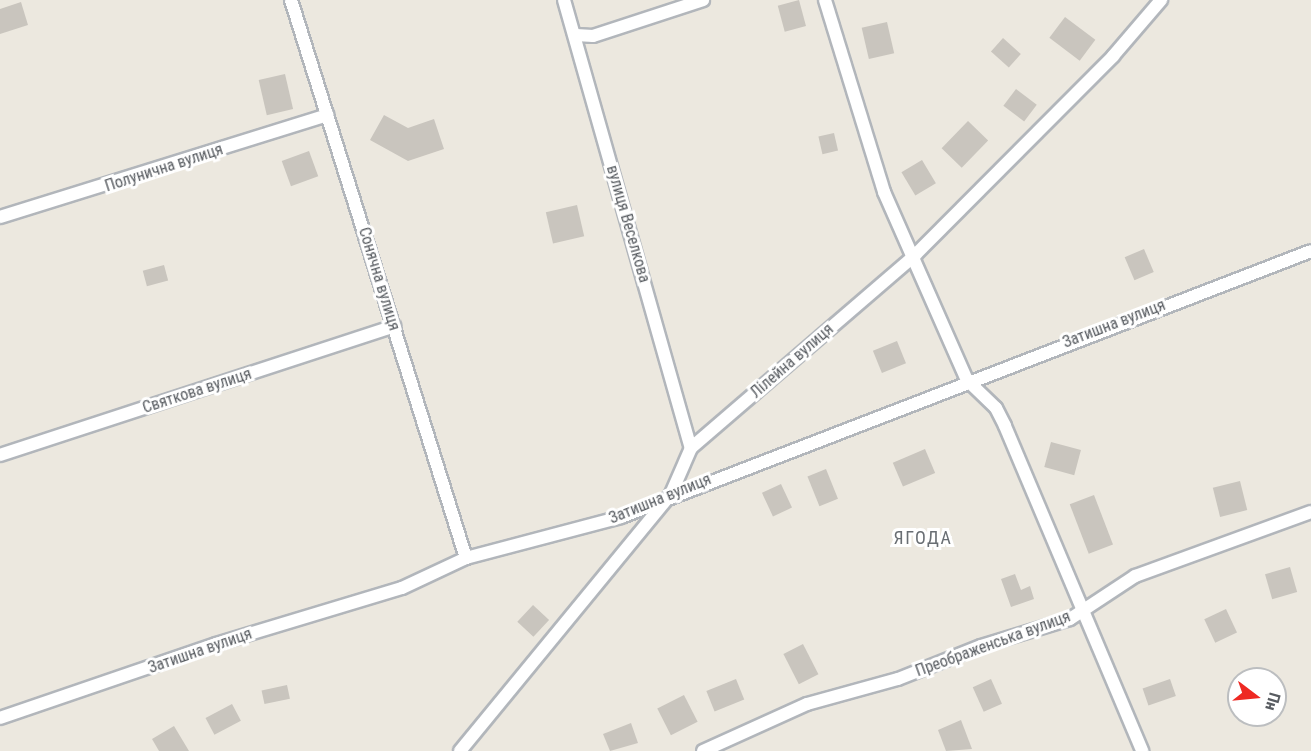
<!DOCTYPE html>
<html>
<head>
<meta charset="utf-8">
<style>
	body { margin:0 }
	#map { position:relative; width:1311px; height:751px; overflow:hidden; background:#ece8df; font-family:"Roboto Condensed",sans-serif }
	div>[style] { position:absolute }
	.building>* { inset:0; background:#c9c5be; transform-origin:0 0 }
	.roads { filter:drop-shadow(2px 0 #b2b6bb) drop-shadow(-2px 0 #b2b6bb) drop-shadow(0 2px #b2b6bb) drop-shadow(0 -2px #b2b6bb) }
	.street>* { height:12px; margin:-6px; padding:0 6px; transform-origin:6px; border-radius:6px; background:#fff }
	span { translate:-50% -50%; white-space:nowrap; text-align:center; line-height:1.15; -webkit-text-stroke:6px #fff; paint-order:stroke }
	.street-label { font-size:16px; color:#585c61 }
	.neighbourhood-label { font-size:18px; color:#696e73; letter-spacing:1.5px }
	.north { position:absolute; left:1227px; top:667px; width:60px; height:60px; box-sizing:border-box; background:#fff; border:2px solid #bcbec0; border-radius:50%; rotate:106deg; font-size:16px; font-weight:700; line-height:24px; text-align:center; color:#585c61 }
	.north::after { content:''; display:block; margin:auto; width:21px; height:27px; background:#ee2923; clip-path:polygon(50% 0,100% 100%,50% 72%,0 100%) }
</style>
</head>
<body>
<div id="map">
	<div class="building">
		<i style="left:799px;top:0;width:27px;height:22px;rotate:75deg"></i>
		<i style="clip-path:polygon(21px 2px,28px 25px,0 34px,0 9px)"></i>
		<i style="left:1065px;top:17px;width:38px;height:26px;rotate:37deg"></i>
		<i style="left:887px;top:22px;width:32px;height:26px;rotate:77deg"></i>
		<i style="left:1003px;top:38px;width:24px;height:18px;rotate:42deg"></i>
		<i style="left:285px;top:74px;width:36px;height:27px;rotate:77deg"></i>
		<i style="left:1016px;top:89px;width:26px;height:21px;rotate:37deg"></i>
		<i style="clip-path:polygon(384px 115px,408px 128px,434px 119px,444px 149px,408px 161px,370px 140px)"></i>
		<i style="left:968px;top:121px;width:28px;height:38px;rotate:44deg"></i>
		<i style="left:834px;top:133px;width:18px;height:16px;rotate:77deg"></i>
		<i style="left:309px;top:151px;width:27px;height:29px;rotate:70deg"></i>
		<i style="left:922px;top:160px;width:27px;height:24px;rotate:59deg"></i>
		<i style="left:577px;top:205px;width:32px;height:32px;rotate:77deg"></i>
		<i style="left:1144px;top:249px;width:25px;height:21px;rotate:67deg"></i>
		<i style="left:164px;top:265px;width:16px;height:22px;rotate:75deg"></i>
		<i style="left:897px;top:341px;width:24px;height:26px;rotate:68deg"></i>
		<i style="left:1051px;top:442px;width:31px;height:26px;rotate:15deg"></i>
		<i style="left:925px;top:449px;width:26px;height:35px;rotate:67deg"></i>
		<i style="left:826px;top:469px;width:32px;height:20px;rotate:68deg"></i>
		<i style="left:1240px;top:481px;width:30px;height:28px;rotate:76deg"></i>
		<i style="left:781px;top:484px;width:26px;height:21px;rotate:65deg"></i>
		<i style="left:1094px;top:495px;width:53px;height:26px;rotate:69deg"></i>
		<i style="left:1290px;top:567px;width:26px;height:26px;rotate:74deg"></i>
		<i style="clip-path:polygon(1015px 574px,1021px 590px,1030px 586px,1034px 599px,1011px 607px,1001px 579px)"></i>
		<i style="left:533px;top:605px;width:22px;height:23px;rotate:43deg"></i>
		<i style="left:1226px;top:609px;width:26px;height:24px;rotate:65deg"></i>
		<i style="left:803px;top:644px;width:34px;height:22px;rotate:63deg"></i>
		<i style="left:736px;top:679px;width:22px;height:32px;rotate:68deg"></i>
		<i style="left:991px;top:679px;width:27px;height:20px;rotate:66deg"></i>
		<i style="left:1170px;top:679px;width:18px;height:29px;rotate:71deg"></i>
		<i style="left:287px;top:685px;width:14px;height:26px;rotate:78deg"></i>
		<i style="left:684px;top:695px;width:30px;height:30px;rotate:63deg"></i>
		<i style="left:232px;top:704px;width:19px;height:30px;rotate:62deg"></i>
		<i style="clip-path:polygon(961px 720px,972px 749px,946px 751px,938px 730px)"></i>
		<i style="clip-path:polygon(631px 723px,638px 743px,610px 751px,603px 734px)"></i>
		<i style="clip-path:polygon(174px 726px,189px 751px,159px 751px,152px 739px)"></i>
	</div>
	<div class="roads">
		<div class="street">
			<i style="left:291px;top:0;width:585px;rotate:72.59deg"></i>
			<i style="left:564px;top:0;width:466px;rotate:74.2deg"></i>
			<i style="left:825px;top:0;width:201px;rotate:72.9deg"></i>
			<i style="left:884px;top:192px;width:206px;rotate:66.2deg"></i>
			<i style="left:967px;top:380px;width:40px;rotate:44deg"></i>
			<i style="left:996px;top:408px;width:20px;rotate:63deg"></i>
			<i style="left:1005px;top:426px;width:353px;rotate:67.1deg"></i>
			<i style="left:576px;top:35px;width:17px;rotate:3deg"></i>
			<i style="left:593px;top:36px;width:116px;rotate:-18.1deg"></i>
			<i style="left:0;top:217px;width:343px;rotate:-17.3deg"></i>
			<i style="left:0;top:455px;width:415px;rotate:-18.1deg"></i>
			<i style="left:0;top:718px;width:228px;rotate:-18.9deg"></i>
			<i style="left:216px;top:644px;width:194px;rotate:-16.8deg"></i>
			<i style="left:402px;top:588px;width:71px;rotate:-25.1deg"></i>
			<i style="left:466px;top:558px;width:160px;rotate:-14.8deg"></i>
			<i style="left:621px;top:517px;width:739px;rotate:-21.08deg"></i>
			<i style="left:460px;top:751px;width:333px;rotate:-50.6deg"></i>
			<i style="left:671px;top:494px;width:50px;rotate:-66.5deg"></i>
			<i style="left:691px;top:448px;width:296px;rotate:-40.7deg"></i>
			<i style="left:915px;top:255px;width:281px;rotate:-45.1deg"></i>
			<i style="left:1113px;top:56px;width:74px;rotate:-49.4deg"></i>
			<i style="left:703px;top:751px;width:114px;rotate:-24.3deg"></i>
			<i style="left:807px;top:704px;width:94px;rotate:-15.4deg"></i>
			<i style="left:898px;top:679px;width:89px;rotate:-21.7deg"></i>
			<i style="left:981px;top:646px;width:93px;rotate:-16.9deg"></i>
			<i style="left:1070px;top:619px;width:78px;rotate:-33.5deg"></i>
			<i style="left:1135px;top:576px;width:187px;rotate:-20deg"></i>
		</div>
	</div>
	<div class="street-label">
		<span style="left:164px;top:168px;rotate:-18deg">Полунична вулиця</span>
		<span style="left:628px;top:224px;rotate:74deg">вулиця Веселкова</span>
		<span style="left:379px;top:279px;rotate:73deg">Сонячна вулиця</span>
		<span style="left:1114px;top:324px;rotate:-21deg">Затишна вулиця</span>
		<span style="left:792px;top:361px;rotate:-41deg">Лілейна вулиця</span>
		<span style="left:197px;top:391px;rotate:-18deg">Святкова вулиця</span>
		<span style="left:660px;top:499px;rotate:-22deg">Затишна вулиця</span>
		<span style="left:993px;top:644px;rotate:-20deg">Преображенська вулиця</span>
		<span style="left:200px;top:651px;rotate:-19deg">Затишна вулиця</span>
	</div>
	<div class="neighbourhood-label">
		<span style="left:923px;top:538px">ЯГОДА</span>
	</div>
	<div class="north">Пн</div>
</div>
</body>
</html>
